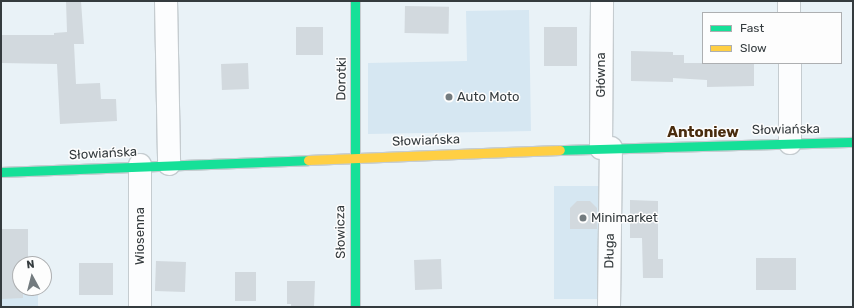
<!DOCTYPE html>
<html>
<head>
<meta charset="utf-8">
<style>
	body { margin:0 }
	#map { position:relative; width:854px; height:308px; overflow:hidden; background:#e9f2f7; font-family:Rubik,sans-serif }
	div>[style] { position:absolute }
	.built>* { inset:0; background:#d6e7f2; transform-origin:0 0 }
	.building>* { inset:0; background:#d2d9de; transform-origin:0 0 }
	.roads { filter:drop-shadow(1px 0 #c5ccd0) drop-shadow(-1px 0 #c5ccd0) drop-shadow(0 1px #c5ccd0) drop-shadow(0 -1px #c5ccd0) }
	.street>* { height:22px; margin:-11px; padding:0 11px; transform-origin:11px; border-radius:11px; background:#fcfdfe }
	.fast>* { height:9px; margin:-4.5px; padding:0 4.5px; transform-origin:4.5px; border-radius:4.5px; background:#16e098 }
	.slow>* { height:9px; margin:-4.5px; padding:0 4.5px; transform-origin:4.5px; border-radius:4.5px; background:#ffcf43 }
	.dots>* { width:11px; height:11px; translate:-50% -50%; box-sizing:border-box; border:2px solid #fdfdfd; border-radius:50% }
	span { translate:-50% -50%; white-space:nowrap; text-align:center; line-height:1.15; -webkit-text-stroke:3px #fdfdfd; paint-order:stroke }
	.street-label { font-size:13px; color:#343b3e }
	.poi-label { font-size:13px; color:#343b3e }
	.left { translate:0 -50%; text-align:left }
	.quarter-label { font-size:15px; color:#492c0e; font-weight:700 }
	.frame { position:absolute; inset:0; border:2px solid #343b3e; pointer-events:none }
	.legend { position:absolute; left:702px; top:12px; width:140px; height:52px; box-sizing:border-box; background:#fdfdfd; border:1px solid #adafb1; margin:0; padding:5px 7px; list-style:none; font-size:12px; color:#343b3e }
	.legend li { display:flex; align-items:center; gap:8px; height:20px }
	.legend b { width:20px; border:1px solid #adafb1 }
	.north { position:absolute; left:12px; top:256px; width:40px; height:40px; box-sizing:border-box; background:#fdfdfd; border:1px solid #adafb1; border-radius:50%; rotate:353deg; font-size:11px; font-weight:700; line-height:16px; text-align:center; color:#343b3e }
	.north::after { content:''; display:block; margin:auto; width:14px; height:18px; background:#737b7f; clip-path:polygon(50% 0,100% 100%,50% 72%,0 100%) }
</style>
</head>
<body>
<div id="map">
	<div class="built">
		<i style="clip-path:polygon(529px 10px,531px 131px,368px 134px,368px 63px,467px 61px,466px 11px)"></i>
		<i style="left:599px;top:186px;width:113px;height:45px;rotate:90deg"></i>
		<i style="clip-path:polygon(1px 273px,20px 288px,38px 288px,38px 307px,1px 307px)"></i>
	</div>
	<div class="building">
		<i style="clip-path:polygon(66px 1px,81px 1px,84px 44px,74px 44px,76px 84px,100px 83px,101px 99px,116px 99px,117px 121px,60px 124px,57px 64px,1px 63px,1px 35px,54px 35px,54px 33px,67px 32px)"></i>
		<i style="left:405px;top:6px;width:44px;height:27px;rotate:1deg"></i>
		<i style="left:296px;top:27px;width:27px;height:28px"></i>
		<i style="left:544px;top:27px;width:33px;height:39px"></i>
		<i style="clip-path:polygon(631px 51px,673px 52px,673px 55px,684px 55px,684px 63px,754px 63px,754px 86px,707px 87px,707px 80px,673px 78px,673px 82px,631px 81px)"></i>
		<i style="left:248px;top:63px;width:26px;height:27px;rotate:88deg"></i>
		<i style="clip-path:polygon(630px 200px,658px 201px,658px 259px,663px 259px,663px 278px,643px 278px,642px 238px,630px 238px)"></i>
		<i style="clip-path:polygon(577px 201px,590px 201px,597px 208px,597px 229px,570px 229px,570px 208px)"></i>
		<i style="clip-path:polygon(1px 229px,28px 229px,28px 263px,20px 264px,20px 288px,23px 288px,23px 298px,1px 299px)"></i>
		<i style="left:756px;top:258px;width:40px;height:32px"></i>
		<i style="left:441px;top:259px;width:30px;height:27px;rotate:88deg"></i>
		<i style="left:156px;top:261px;width:30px;height:30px;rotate:2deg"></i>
		<i style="left:79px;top:263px;width:34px;height:32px"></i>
		<i style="left:235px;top:272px;width:21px;height:29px"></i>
		<i style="clip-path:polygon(287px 281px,315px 281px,314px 307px,291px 307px,291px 304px,287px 304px)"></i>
	</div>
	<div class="roads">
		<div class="street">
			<i style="left:166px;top:1px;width:163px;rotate:88.9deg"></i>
			<i style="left:789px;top:1px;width:12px;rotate:90deg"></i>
			<i style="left:790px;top:63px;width:80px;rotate:90deg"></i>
			<i style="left:601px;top:148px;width:147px;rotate:-89.6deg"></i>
			<i style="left:140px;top:307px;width:142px;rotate:-90deg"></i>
			<i style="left:609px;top:307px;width:159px;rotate:-89.3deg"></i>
		</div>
		<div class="fast">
			<i style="left:355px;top:1px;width:306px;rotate:90deg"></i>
			<i style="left:560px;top:150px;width:293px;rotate:-1.6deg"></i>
			<i style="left:1px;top:172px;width:307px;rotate:-2.2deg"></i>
		</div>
		<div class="slow">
			<i style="left:308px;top:160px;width:252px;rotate:-2.3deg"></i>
		</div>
	</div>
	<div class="dots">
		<i style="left:449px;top:97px;background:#737b7f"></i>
		<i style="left:583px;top:218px;background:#737b7f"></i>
	</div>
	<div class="street-label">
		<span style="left:601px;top:75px;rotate:-90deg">Główna</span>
		<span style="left:342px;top:79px;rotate:-89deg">Dorotki</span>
		<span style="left:786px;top:130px;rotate:-1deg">Słowiańska</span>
		<span style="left:426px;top:141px;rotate:-2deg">Słowiańska</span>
		<span style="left:103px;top:154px;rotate:-3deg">Słowiańska</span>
		<span style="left:341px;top:232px;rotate:-91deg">Słowicza</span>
		<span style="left:140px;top:236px;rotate:-90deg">Wiosenna</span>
		<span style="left:610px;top:251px;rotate:-89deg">Długa</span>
	</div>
	<div class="poi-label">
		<span class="left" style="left:457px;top:97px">Auto Moto</span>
		<span class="left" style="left:591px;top:218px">Minimarket</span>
	</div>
	<div class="quarter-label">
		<span style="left:703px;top:133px">Antoniew</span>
	</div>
	<div class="frame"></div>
	<ul class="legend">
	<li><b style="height:5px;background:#16e098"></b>Fast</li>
	<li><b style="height:5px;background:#ffcf43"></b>Slow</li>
	</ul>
	<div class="north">N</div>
</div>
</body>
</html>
